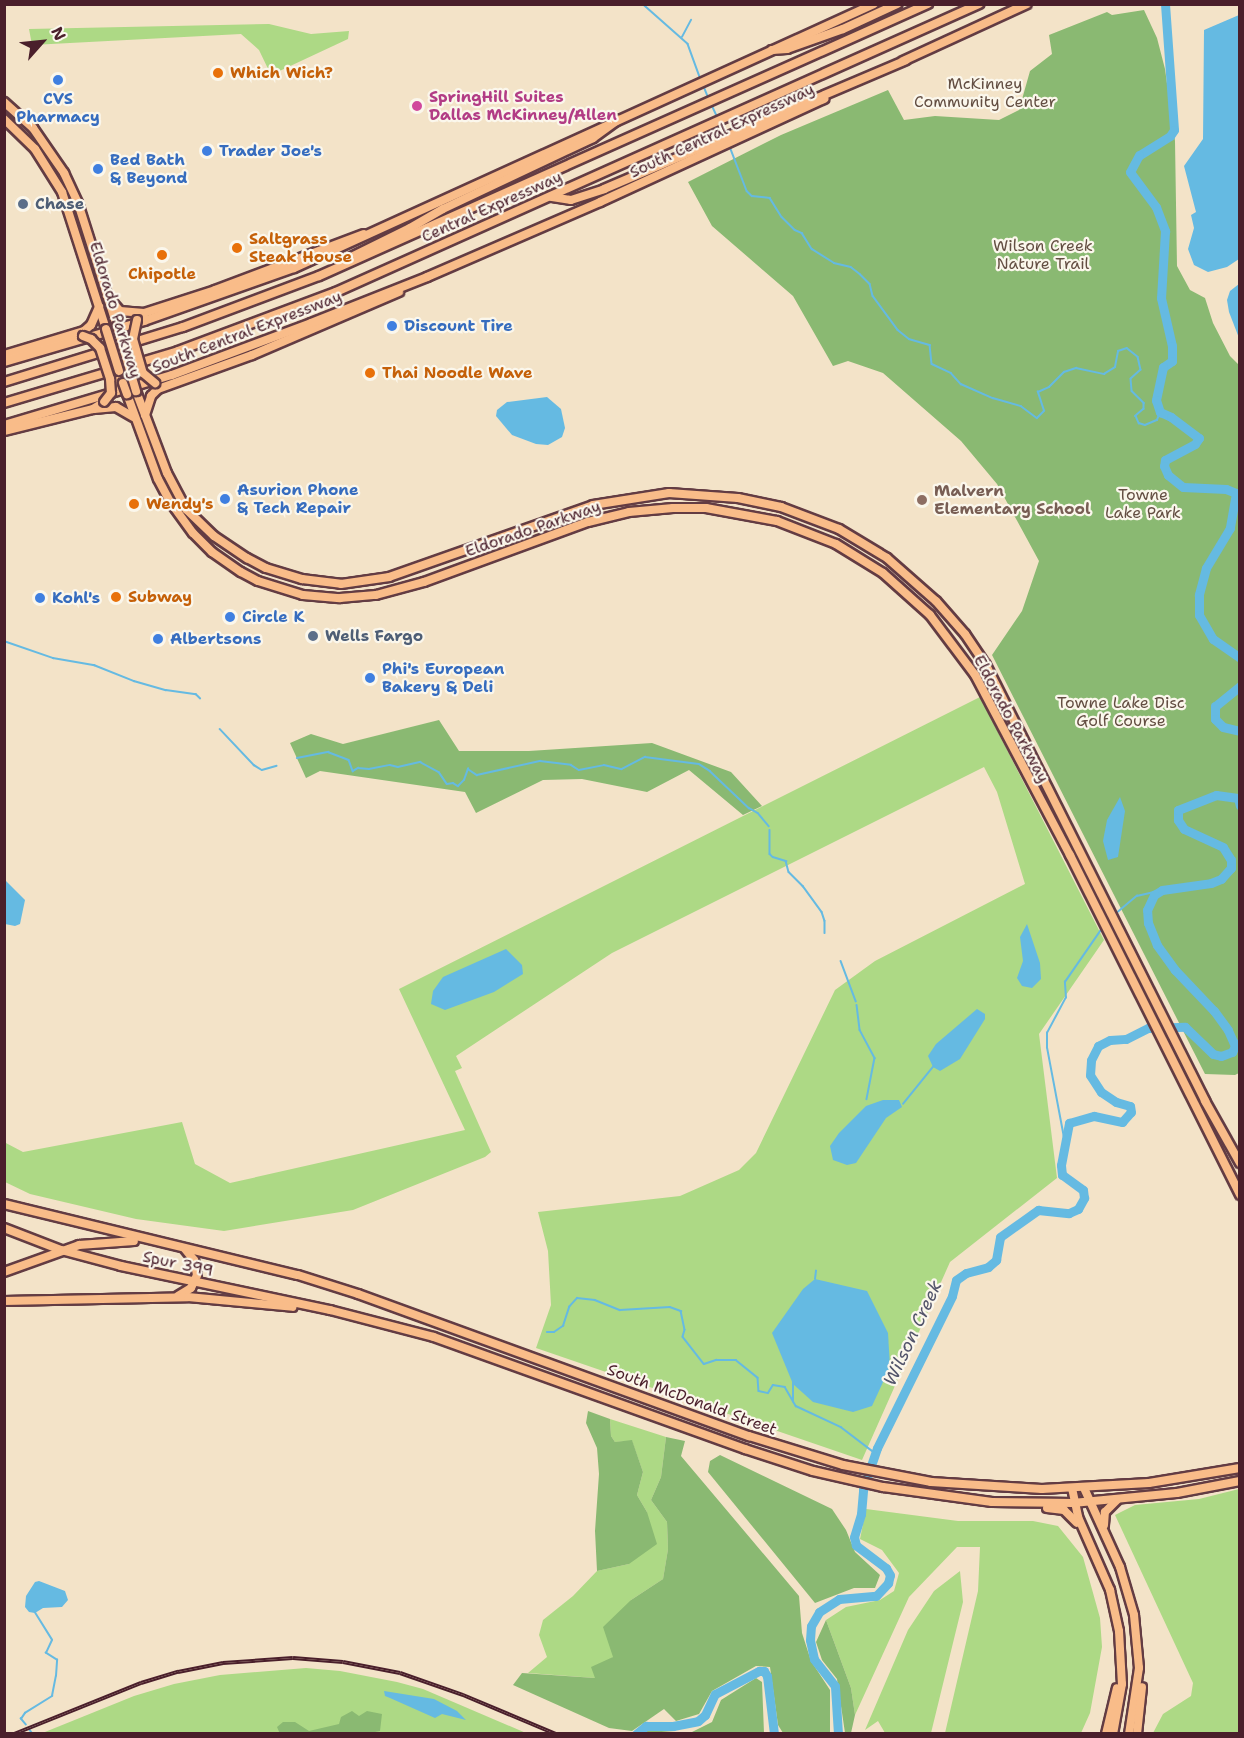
<!DOCTYPE html>
<html>
<head>
<meta charset="utf-8">
<style>
	body { margin:0 }
	#map { position:relative; width:1244px; height:1738px; overflow:hidden; background:#f3e3c8; font-family:"Shantell Sans",sans-serif }
	div>[style] { position:absolute }
	.green>* { inset:0; background:#add985 }
	.forest>* { inset:0; background:#8ab972 }
	.water>* { inset:0; background:#65bae2 }
	.stream>* { height:1.5px; margin:-0.75px; padding:0 0.75px; transform-origin:0.75px; border-radius:0.75px; background:#65bae2 }
	.river>* { height:9px; margin:-4.5px; padding:0 4.5px; transform-origin:4.5px; border-radius:4.5px; background:#65bae2 }
	.roads { filter:drop-shadow(2px 0 #633c43) drop-shadow(-2px 0 #633c43) drop-shadow(0 2px #633c43) drop-shadow(0 -2px #633c43) }
	.major>* { height:8px; margin:-4px; padding:0 4px; transform-origin:4px; border-radius:4px; background:#f9bc89 }
	.highway>* { height:8px; margin:-4px; padding:0 4px; transform-origin:4px; border-radius:4px; background:#f9bc89 }
	.rail>* { height:4px; margin-top:-2px; transform-origin:0; background:repeating-linear-gradient(90deg,#fbf7ec 0 4.5px,#4a1f2b 0 9px); box-sizing:border-box; border-block:2px solid #4a1f2b }
	.bridges { filter:drop-shadow(2px 0 #633c43) drop-shadow(-2px 0 #633c43) drop-shadow(0 2px #633c43) drop-shadow(0 -2px #633c43) }
	.major-bridge>* { height:8px; margin:-4px; padding:0 4px; transform-origin:4px; border-radius:4px; background:#f9bc89 }
	.dots>* { width:16px; height:16px; translate:-50% -50%; box-sizing:border-box; border:3px solid #fbf7ec; border-radius:50% }
	span { translate:-50% -50%; white-space:nowrap; text-align:center; line-height:1.15; -webkit-text-stroke:4.5px #fbf7ec; paint-order:stroke }
	.food-label { font-size:16px; color:#c56008; font-weight:700 }
	.left { translate:0 -50%; text-align:left }
	.park-label { font-size:16px; color:#634e42 }
	.hotel-label { font-size:16px; color:#b23c85; font-weight:700 }
	.shop-label { font-size:16px; color:#366cbe; font-weight:700 }
	.street-label { font-size:16px; color:#4a1f2b }
	.service-label { font-size:16px; color:#4e5e75; font-weight:700 }
	.education-label { font-size:16px; color:#785e54; font-weight:700 }
	.water-label { font-size:18px; color:#53556b; font-style:italic }
	.frame { position:absolute; inset:0; border:6px solid #4a1f2b; pointer-events:none }
	.north { position:absolute; left:12px; top:12px; width:60px; height:60px; -webkit-text-stroke:4px #fbf7ec; paint-order:stroke; rotate:63deg; font-size:16px; font-weight:700; line-height:24px; text-align:center; color:#4a1f2b }
	.north::after { content:''; display:block; margin:auto; width:21px; height:27px; background:#4a1f2b; clip-path:polygon(50% 0,100% 100%,50% 72%,0 100%) }
</style>
</head>
<body>
<div id="map">
	<div class="green">
		<i style="clip-path:polygon(269px 24px,311px 34px,349px 31px,348px 39px,271px 75px,259px 50px,241px 34px,32px 45px,29px 29px)"></i>
		<i style="clip-path:polygon(980px 697px,1104px 940px,1039px 1034px,1057px 1178px,950px 1262px,862px 1460px,536px 1348px,551px 1305px,548px 1251px,538px 1212px,680px 1196px,739px 1170px,756px 1153px,835px 990px,875px 961px,1025px 884px,997px 792px,984px 767px,612px 953px,456px 1056px,462px 1068px,455px 1071px,491px 1152px,485px 1157px,353px 1210px,224px 1231px,136px 1219px,30px 1194px,5px 1182px,4px 1142px,23px 1152px,182px 1122px,195px 1164px,230px 1183px,465px 1130px,399px 989px)"></i>
		<i style="clip-path:polygon(610px 1419px,666px 1437px,661px 1477px,651px 1500px,667px 1522px,668px 1549px,663px 1579px,631px 1600px,613px 1657px,595px 1678px,528px 1673px,547px 1657px,539px 1635px,543px 1620px,573px 1596px,597px 1571px,629px 1564px,647px 1512px,637px 1495px,643px 1472px,632px 1441px,615px 1442px,611px 1436px)"></i>
		<i style="clip-path:polygon(1239px 1489px,1239px 1733px,1153px 1733px,1163px 1714px,1191px 1696px,1193px 1683px,1115px 1515px,1135px 1505px,1199px 1499px)"></i>
		<i style="clip-path:polygon(866px 1509px,958px 1521px,1033px 1521px,1058px 1526px,1083px 1557px,1100px 1618px,1102px 1647px,1090px 1713px,1081px 1733px,945px 1733px,978px 1591px,980px 1547px,957px 1547px,909px 1597px,855px 1715px,851px 1688px,826px 1620px,846px 1607px,880px 1600px,894px 1591px,899px 1573px,882px 1550px,860px 1539px)"></i>
		<i style="clip-path:polygon(960px 1571px,963px 1602px,931px 1733px,885px 1733px,878px 1721px,865px 1730px,908px 1630px,934px 1591px)"></i>
		<i style="clip-path:polygon(306px 1668px,340px 1671px,397px 1682px,423px 1689px,526px 1733px,40px 1734px,134px 1696px,174px 1684px,220px 1675px)"></i>
	</div>
	<div class="forest">
		<i style="clip-path:polygon(1144px 10px,1157px 38px,1165px 69px,1175px 141px,1177px 266px,1190px 290px,1205px 298px,1213px 323px,1230px 356px,1239px 365px,1239px 1073px,1235px 1075px,1205px 1074px,992px 655px,1022px 611px,1039px 561px,997px 484px,961px 441px,883px 373px,848px 361px,833px 366px,793px 296px,712px 226px,688px 182px,781px 135px,888px 90px,904px 120px,935px 116px,999px 120px,1019px 110px,1030px 71px,1052px 54px,1049px 35px,1107px 12px,1112px 15px)"></i>
		<i style="clip-path:polygon(439px 720px,459px 751px,529px 751px,652px 743px,731px 772px,762px 806px,743px 815px,689px 770px,647px 792px,582px 779px,543px 780px,476px 813px,465px 792px,320px 771px,306px 778px,290px 743px,311px 734px,343px 744px)"></i>
		<i style="clip-path:polygon(588px 1411px,610px 1419px,611px 1436px,615px 1442px,632px 1440px,643px 1472px,637px 1495px,647px 1512px,657px 1544px,629px 1564px,597px 1571px,595px 1531px,599px 1474px,597px 1448px,586px 1423px)"></i>
		<i style="clip-path:polygon(666px 1437px,685px 1441px,681px 1456px,799px 1596px,802px 1633px,811px 1661px,830px 1690px,830px 1733px,783px 1733px,778px 1725px,770px 1667px,756px 1666px,712px 1691px,699px 1714px,676px 1721px,664px 1709px,632px 1731px,609px 1728px,513px 1685px,522px 1673px,595px 1678px,591px 1667px,613px 1657px,603px 1627px,631px 1600px,663px 1579px,668px 1549px,667px 1522px,651px 1500px,661px 1477px)"></i>
		<i style="clip-path:polygon(720px 1455px,832px 1509px,846px 1530px,855px 1552px,880px 1575px,875px 1588px,854px 1588px,815px 1603px,708px 1472px,710px 1461px)"></i>
		<i style="clip-path:polygon(826px 1620px,851px 1688px,855px 1715px,851px 1733px,845px 1733px,837px 1679px,822px 1660px,816px 1642px)"></i>
		<i style="clip-path:polygon(756px 1678px,762px 1682px,764px 1733px,643px 1733px,647px 1730px,690px 1733px,712px 1722px,721px 1700px)"></i>
		<i style="clip-path:polygon(352px 1711px,359px 1716px,367px 1711px,382px 1714px,380px 1731px,365px 1734px,280px 1734px,277px 1727px,283px 1722px,295px 1722px,309px 1731px,339px 1724px,341px 1717px)"></i>
	</div>
	<div class="water">
		<i style="clip-path:polygon(1239px 15px,1239px 259px,1227px 267px,1208px 272px,1194px 265px,1188px 249px,1194px 228px,1191px 215px,1196px 212px,1184px 166px,1203px 139px,1204px 30px)"></i>
		<i style="clip-path:polygon(1239px 284px,1239px 338px,1229px 312px,1227px 300px,1230px 291px)"></i>
		<i style="clip-path:polygon(547px 397px,561px 409px,565px 428px,562px 437px,548px 445px,536px 444px,512px 435px,496px 416px,497px 410px,507px 402px)"></i>
		<i style="clip-path:polygon(1120px 797px,1125px 811px,1118px 857px,1108px 860px,1103px 841px,1107px 820px)"></i>
		<i style="clip-path:polygon(5px 880px,25px 900px,20px 924px,15px 926px,5px 924px)"></i>
		<i style="clip-path:polygon(1027px 924px,1040px 963px,1041px 979px,1032px 988px,1022px 986px,1017px 978px,1023px 961px,1020px 937px)"></i>
		<i style="clip-path:polygon(506px 949px,522px 965px,523px 974px,494px 992px,445px 1010px,431px 1004px,433px 991px,443px 977px)"></i>
		<i style="clip-path:polygon(977px 1009px,985px 1014px,985px 1019px,960px 1059px,940px 1071px,933px 1067px,928px 1056px,936px 1044px)"></i>
		<i style="clip-path:polygon(883px 1100px,899px 1100px,902px 1107px,886px 1118px,856px 1163px,847px 1165px,833px 1160px,830px 1146px,839px 1133px,866px 1106px)"></i>
		<i style="clip-path:polygon(815px 1279px,867px 1291px,888px 1333px,890px 1367px,872px 1406px,853px 1412px,813px 1402px,793px 1384px,772px 1333px,803px 1289px)"></i>
		<i style="clip-path:polygon(39px 1581px,65px 1591px,68px 1600px,62px 1607px,43px 1608px,35px 1613px,29px 1612px,25px 1607px,26px 1596px,35px 1582px)"></i>
		<i style="clip-path:polygon(384px 1691px,434px 1699px,457px 1711px,466px 1720px,442px 1714px,435px 1718px,390px 1698px,385px 1696px)"></i>
	</div>
	<div class="stream">
		<i style="left:643px;top:4px;width:60px;rotate:41.6deg"></i>
		<i style="left:688px;top:44px;width:37px;rotate:70deg"></i>
		<i style="left:682px;top:37px;width:19px;rotate:-62deg"></i>
		<i style="left:703px;top:84px;width:16px;rotate:68deg"></i>
		<i style="left:711px;top:103px;width:17px;rotate:65deg"></i>
		<i style="left:720px;top:122px;width:13px;rotate:67deg"></i>
		<i style="left:729px;top:144px;width:50px;rotate:69deg"></i>
		<i style="left:747px;top:191px;width:7px;rotate:45deg"></i>
		<i style="left:752px;top:196px;width:18px;rotate:6deg"></i>
		<i style="left:770px;top:198px;width:22px;rotate:58deg"></i>
		<i style="left:782px;top:217px;width:18px;rotate:45deg"></i>
		<i style="left:795px;top:230px;width:8px;rotate:23deg"></i>
		<i style="left:802px;top:233px;width:19px;rotate:58deg"></i>
		<i style="left:812px;top:249px;width:26px;rotate:32deg"></i>
		<i style="left:834px;top:263px;width:17px;rotate:13deg"></i>
		<i style="left:851px;top:267px;width:11px;rotate:38deg"></i>
		<i style="left:860px;top:274px;width:14px;rotate:45deg"></i>
		<i style="left:870px;top:284px;width:12px;rotate:76deg"></i>
		<i style="left:873px;top:296px;width:42px;rotate:53.7deg"></i>
		<i style="left:898px;top:330px;width:14px;rotate:39deg"></i>
		<i style="left:909px;top:339px;width:22px;rotate:16deg"></i>
		<i style="left:930px;top:345px;width:19px;rotate:84deg"></i>
		<i style="left:932px;top:364px;width:21px;rotate:25deg"></i>
		<i style="left:951px;top:373px;width:15px;rotate:48deg"></i>
		<i style="left:961px;top:384px;width:35px;rotate:24deg"></i>
		<i style="left:993px;top:398px;width:29px;rotate:16deg"></i>
		<i style="left:1021px;top:406px;width:20px;rotate:37deg"></i>
		<i style="left:1037px;top:418px;width:10px;rotate:-45deg"></i>
		<i style="left:1044px;top:411px;width:20px;rotate:-108deg"></i>
		<i style="left:1038px;top:392px;width:12px;rotate:-24deg"></i>
		<i style="left:1049px;top:387px;width:21px;rotate:-45deg"></i>
		<i style="left:1064px;top:372px;width:13px;rotate:-18deg"></i>
		<i style="left:1076px;top:368px;width:29px;rotate:12deg"></i>
		<i style="left:1104px;top:374px;width:13px;rotate:-32deg"></i>
		<i style="left:1115px;top:367px;width:16px;rotate:-79deg"></i>
		<i style="left:1118px;top:351px;width:9px;rotate:-18deg"></i>
		<i style="left:1127px;top:348px;width:14px;rotate:39deg"></i>
		<i style="left:1138px;top:357px;width:13px;rotate:77deg"></i>
		<i style="left:1141px;top:370px;width:13px;rotate:138deg"></i>
		<i style="left:1131px;top:379px;width:12px;rotate:85deg"></i>
		<i style="left:1132px;top:391px;width:17px;rotate:45deg"></i>
		<i style="left:1144px;top:403px;width:6px;rotate:90deg"></i>
		<i style="left:1144px;top:409px;width:11px;rotate:139deg"></i>
		<i style="left:1136px;top:416px;width:8px;rotate:67deg"></i>
		<i style="left:1139px;top:423px;width:6px;rotate:18deg"></i>
		<i style="left:1145px;top:425px;width:13px;rotate:-23deg"></i>
		<i style="left:1157px;top:420px;width:9px;rotate:-69deg"></i>
		<i style="left:4px;top:641px;width:52px;rotate:19.1deg"></i>
		<i style="left:53px;top:658px;width:42px;rotate:9.7deg"></i>
		<i style="left:94px;top:665px;width:43px;rotate:21.8deg"></i>
		<i style="left:134px;top:681px;width:33px;rotate:16deg"></i>
		<i style="left:166px;top:690px;width:30px;rotate:8deg"></i>
		<i style="left:196px;top:694px;width:6px;rotate:45deg"></i>
		<i style="left:220px;top:729px;width:50px;rotate:46.6deg"></i>
		<i style="left:254px;top:765px;width:9px;rotate:32deg"></i>
		<i style="left:262px;top:770px;width:15px;rotate:-16deg"></i>
		<i style="left:297px;top:758px;width:32px;rotate:-11deg"></i>
		<i style="left:328px;top:752px;width:22px;rotate:21deg"></i>
		<i style="left:349px;top:760px;width:12px;rotate:70deg"></i>
		<i style="left:353px;top:771px;width:6px;rotate:-31deg"></i>
		<i style="left:358px;top:768px;width:11px;rotate:5deg"></i>
		<i style="left:369px;top:769px;width:21px;rotate:-11deg"></i>
		<i style="left:390px;top:765px;width:8px;rotate:14deg"></i>
		<i style="left:398px;top:767px;width:23px;rotate:-13deg"></i>
		<i style="left:420px;top:762px;width:21px;rotate:28deg"></i>
		<i style="left:439px;top:772px;width:14px;rotate:56deg"></i>
		<i style="left:447px;top:784px;width:6px;rotate:-9deg"></i>
		<i style="left:453px;top:783px;width:6px;rotate:31deg"></i>
		<i style="left:458px;top:786px;width:8px;rotate:-45deg"></i>
		<i style="left:464px;top:780px;width:12px;rotate:-70deg"></i>
		<i style="left:468px;top:769px;width:11px;rotate:34deg"></i>
		<i style="left:477px;top:775px;width:65px;rotate:-12.5deg"></i>
		<i style="left:540px;top:761px;width:31px;rotate:7deg"></i>
		<i style="left:571px;top:765px;width:9px;rotate:32deg"></i>
		<i style="left:579px;top:770px;width:25px;rotate:-11deg"></i>
		<i style="left:604px;top:765px;width:18px;rotate:13deg"></i>
		<i style="left:622px;top:769px;width:26px;rotate:-28deg"></i>
		<i style="left:645px;top:757px;width:54px;rotate:7.4deg"></i>
		<i style="left:699px;top:764px;width:13px;rotate:32deg"></i>
		<i style="left:710px;top:771px;width:54px;rotate:43.5deg"></i>
		<i style="left:749px;top:808px;width:10px;rotate:29deg"></i>
		<i style="left:758px;top:813px;width:17px;rotate:50deg"></i>
		<i style="left:770px;top:830px;width:24px;rotate:90deg"></i>
		<i style="left:770px;top:854px;width:4px;rotate:45deg"></i>
		<i style="left:773px;top:857px;width:14px;rotate:17deg"></i>
		<i style="left:786px;top:861px;width:11px;rotate:75deg"></i>
		<i style="left:789px;top:872px;width:20px;rotate:45deg"></i>
		<i style="left:803px;top:886px;width:32px;rotate:54deg"></i>
		<i style="left:822px;top:912px;width:9px;rotate:72deg"></i>
		<i style="left:825px;top:921px;width:12px;rotate:90deg"></i>
		<i style="left:1114px;top:915px;width:30px;rotate:-40deg"></i>
		<i style="left:1137px;top:896px;width:26px;rotate:-13deg"></i>
		<i style="left:841px;top:961px;width:43px;rotate:69.4deg"></i>
		<i style="left:857px;top:1005px;width:25px;rotate:83deg"></i>
		<i style="left:860px;top:1030px;width:32px;rotate:62deg"></i>
		<i style="left:875px;top:1058px;width:42px;rotate:101deg"></i>
		<i style="left:1235px;top:1046px;width:9px;rotate:-58deg"></i>
		<i style="left:903px;top:1104px;width:48px;rotate:-51deg"></i>
		<i style="left:1065px;top:1143px;width:97px;rotate:-100.7deg"></i>
		<i style="left:1047px;top:1048px;width:15px;rotate:-90deg"></i>
		<i style="left:1047px;top:1033px;width:40px;rotate:-62deg"></i>
		<i style="left:1066px;top:998px;width:16px;rotate:-94deg"></i>
		<i style="left:1065px;top:982px;width:67px;rotate:-55.4deg"></i>
		<i style="left:815px;top:1279px;width:8px;rotate:-83deg"></i>
		<i style="left:547px;top:1332px;width:7px"></i>
		<i style="left:554px;top:1332px;width:11px;rotate:-34deg"></i>
		<i style="left:563px;top:1326px;width:20px;rotate:-72deg"></i>
		<i style="left:569px;top:1307px;width:12px;rotate:-48deg"></i>
		<i style="left:577px;top:1298px;width:18px;rotate:6deg"></i>
		<i style="left:595px;top:1300px;width:27px;rotate:22deg"></i>
		<i style="left:620px;top:1310px;width:50px;rotate:-3.4deg"></i>
		<i style="left:670px;top:1307px;width:12px;rotate:20deg"></i>
		<i style="left:681px;top:1311px;width:19px;rotate:78deg"></i>
		<i style="left:685px;top:1330px;width:7px;rotate:106deg"></i>
		<i style="left:683px;top:1337px;width:34px;rotate:52deg"></i>
		<i style="left:704px;top:1364px;width:13px;rotate:-18deg"></i>
		<i style="left:716px;top:1360px;width:20px"></i>
		<i style="left:736px;top:1360px;width:28px;rotate:39deg"></i>
		<i style="left:758px;top:1378px;width:13px;rotate:86deg"></i>
		<i style="left:759px;top:1391px;width:9px;rotate:13deg"></i>
		<i style="left:768px;top:1393px;width:9px;rotate:-58deg"></i>
		<i style="left:773px;top:1385px;width:12px;rotate:9deg"></i>
		<i style="left:785px;top:1387px;width:22px;rotate:60deg"></i>
		<i style="left:796px;top:1406px;width:50px;rotate:25deg"></i>
		<i style="left:841px;top:1427px;width:43px;rotate:37.4deg"></i>
		<i style="left:793px;top:1402px;width:19px;rotate:-90deg"></i>
		<i style="left:26px;top:1725px;width:8px;rotate:-130deg"></i>
		<i style="left:21px;top:1719px;width:7px;rotate:-56deg"></i>
		<i style="left:25px;top:1713px;width:32px;rotate:-32deg"></i>
		<i style="left:52px;top:1696px;width:20px;rotate:-79deg"></i>
		<i style="left:56px;top:1676px;width:16px;rotate:-86deg"></i>
		<i style="left:57px;top:1660px;width:13px;rotate:-148deg"></i>
		<i style="left:46px;top:1653px;width:14px;rotate:-65deg"></i>
		<i style="left:52px;top:1640px;width:32px;rotate:-122deg"></i>
		<i style="left:30px;top:1730px;width:5px;rotate:53deg"></i>
	</div>
	<div class="river">
		<i style="left:1165px;top:4px;width:126px;rotate:85.9deg"></i>
		<i style="left:1174px;top:130px;width:7px;rotate:124deg"></i>
		<i style="left:1170px;top:136px;width:36px;rotate:148deg"></i>
		<i style="left:1139px;top:155px;width:19px;rotate:118deg"></i>
		<i style="left:1130px;top:172px;width:44px;rotate:53.4deg"></i>
		<i style="left:1156px;top:207px;width:26px;rotate:69deg"></i>
		<i style="left:1165px;top:231px;width:67px;rotate:93.4deg"></i>
		<i style="left:1161px;top:298px;width:49px;rotate:77.1deg"></i>
		<i style="left:1172px;top:346px;width:15px;rotate:90deg"></i>
		<i style="left:1172px;top:361px;width:11px;rotate:146deg"></i>
		<i style="left:1163px;top:367px;width:34px;rotate:102deg"></i>
		<i style="left:1156px;top:400px;width:13px;rotate:72deg"></i>
		<i style="left:1160px;top:412px;width:12px;rotate:24deg"></i>
		<i style="left:1171px;top:417px;width:35px;rotate:37deg"></i>
		<i style="left:1199px;top:438px;width:7px;rotate:124deg"></i>
		<i style="left:1195px;top:444px;width:34px;rotate:152deg"></i>
		<i style="left:1165px;top:460px;width:6px;rotate:99deg"></i>
		<i style="left:1164px;top:466px;width:10px;rotate:66deg"></i>
		<i style="left:1168px;top:475px;width:19px;rotate:39deg"></i>
		<i style="left:1183px;top:487px;width:43px;rotate:2.7deg"></i>
		<i style="left:1226px;top:489px;width:11px;rotate:22deg"></i>
		<i style="left:1236px;top:493px;width:36px;rotate:100deg"></i>
		<i style="left:1230px;top:528px;width:47px;rotate:121deg"></i>
		<i style="left:1206px;top:568px;width:28px;rotate:105deg"></i>
		<i style="left:1199px;top:595px;width:20px;rotate:90deg"></i>
		<i style="left:1199px;top:615px;width:28px;rotate:60deg"></i>
		<i style="left:1213px;top:639px;width:33px;rotate:35deg"></i>
		<i style="left:1240px;top:686px;width:32px;rotate:141deg"></i>
		<i style="left:1215px;top:706px;width:13px;rotate:90deg"></i>
		<i style="left:1215px;top:719px;width:11px;rotate:45deg"></i>
		<i style="left:1223px;top:727px;width:17px;rotate:13deg"></i>
		<i style="left:636px;top:1734px;width:13px;rotate:-39deg"></i>
		<i style="left:646px;top:1726px;width:27px"></i>
		<i style="left:673px;top:1726px;width:25px;rotate:-11deg"></i>
		<i style="left:698px;top:1721px;width:9px;rotate:-41deg"></i>
		<i style="left:705px;top:1715px;width:23px;rotate:-65deg"></i>
		<i style="left:715px;top:1694px;width:50px;rotate:-27.6deg"></i>
		<i style="left:759px;top:1671px;width:5px"></i>
		<i style="left:764px;top:1671px;width:6px;rotate:59deg"></i>
		<i style="left:767px;top:1676px;width:58px;rotate:83.1deg"></i>
		<i style="left:838px;top:1734px;width:48px;rotate:-93.6deg"></i>
		<i style="left:835px;top:1686px;width:34px;rotate:-128deg"></i>
		<i style="left:814px;top:1659px;width:19px;rotate:-102deg"></i>
		<i style="left:810px;top:1640px;width:14px;rotate:-86deg"></i>
		<i style="left:811px;top:1626px;width:16px;rotate:-60deg"></i>
		<i style="left:819px;top:1612px;width:24px;rotate:-33deg"></i>
		<i style="left:839px;top:1599px;width:37px;rotate:-5deg"></i>
		<i style="left:876px;top:1596px;width:18px;rotate:-47deg"></i>
		<i style="left:888px;top:1583px;width:8px;rotate:-76deg"></i>
		<i style="left:890px;top:1575px;width:8px;rotate:-120deg"></i>
		<i style="left:886px;top:1568px;width:38px;rotate:-143deg"></i>
		<i style="left:856px;top:1545px;width:8px;rotate:-104deg"></i>
		<i style="left:854px;top:1537px;width:24px;rotate:-73deg"></i>
		<i style="left:861px;top:1514px;width:25px;rotate:-85deg"></i>
		<i style="left:863px;top:1489px;width:43px;rotate:-71.1deg"></i>
		<i style="left:877px;top:1448px;width:169px;rotate:-63.7deg"></i>
		<i style="left:952px;top:1296px;width:16px;rotate:-76deg"></i>
		<i style="left:956px;top:1280px;width:12px;rotate:-35deg"></i>
		<i style="left:966px;top:1273px;width:23px;rotate:-15deg"></i>
		<i style="left:988px;top:1267px;width:11px;rotate:-41deg"></i>
		<i style="left:996px;top:1260px;width:23px;rotate:-80deg"></i>
		<i style="left:1000px;top:1237px;width:47px;rotate:-35.4deg"></i>
		<i style="left:1038px;top:1210px;width:31px;rotate:6deg"></i>
		<i style="left:1069px;top:1213px;width:10px;rotate:-24deg"></i>
		<i style="left:1078px;top:1209px;width:13px;rotate:-61deg"></i>
		<i style="left:1084px;top:1198px;width:8px;rotate:-97deg"></i>
		<i style="left:1083px;top:1190px;width:26px;rotate:-144deg"></i>
		<i style="left:1062px;top:1175px;width:10px;rotate:-96deg"></i>
		<i style="left:1061px;top:1165px;width:43px;rotate:-79.2deg"></i>
		<i style="left:1069px;top:1123px;width:26px;rotate:-16deg"></i>
		<i style="left:1094px;top:1116px;width:29px;rotate:12deg"></i>
		<i style="left:1122px;top:1122px;width:13px;rotate:-48deg"></i>
		<i style="left:1131px;top:1112px;width:6px;rotate:-99deg"></i>
		<i style="left:1130px;top:1106px;width:15px;rotate:-164deg"></i>
		<i style="left:1116px;top:1102px;width:18px;rotate:-146deg"></i>
		<i style="left:1101px;top:1092px;width:20px;rotate:-123deg"></i>
		<i style="left:1090px;top:1075px;width:15px;rotate:-86deg"></i>
		<i style="left:1091px;top:1060px;width:16px;rotate:-63deg"></i>
		<i style="left:1098px;top:1046px;width:13px;rotate:-27deg"></i>
		<i style="left:1110px;top:1040px;width:16px;rotate:-4deg"></i>
		<i style="left:1126px;top:1039px;width:25px;rotate:-27deg"></i>
		<i style="left:1148px;top:1028px;width:37px;rotate:-2deg"></i>
		<i style="left:1185px;top:1027px;width:39px;rotate:44deg"></i>
		<i style="left:1213px;top:1054px;width:8px;rotate:14deg"></i>
		<i style="left:1221px;top:1056px;width:12px;rotate:-20deg"></i>
		<i style="left:1232px;top:1052px;width:7px;rotate:-63deg"></i>
		<i style="left:1235px;top:1046px;width:17px;rotate:-114deg"></i>
		<i style="left:1228px;top:1030px;width:24px;rotate:-126deg"></i>
		<i style="left:1214px;top:1011px;width:57px;rotate:-133.6deg"></i>
		<i style="left:1175px;top:970px;width:31px;rotate:-126deg"></i>
		<i style="left:1157px;top:945px;width:24px;rotate:-112deg"></i>
		<i style="left:1148px;top:923px;width:13px;rotate:-94deg"></i>
		<i style="left:1147px;top:910px;width:17px;rotate:-65deg"></i>
		<i style="left:1154px;top:895px;width:9px;rotate:-32deg"></i>
		<i style="left:1162px;top:890px;width:49px;rotate:-8.1deg"></i>
		<i style="left:1211px;top:883px;width:11px;rotate:-22deg"></i>
		<i style="left:1221px;top:879px;width:15px;rotate:-48deg"></i>
		<i style="left:1231px;top:868px;width:8px;rotate:-90deg"></i>
		<i style="left:1231px;top:860px;width:15px;rotate:-122deg"></i>
		<i style="left:1223px;top:847px;width:43px;rotate:-155.2deg"></i>
		<i style="left:1184px;top:829px;width:11px;rotate:-124deg"></i>
		<i style="left:1178px;top:820px;width:10px;rotate:-90deg"></i>
		<i style="left:1178px;top:810px;width:41px;rotate:-21.5deg"></i>
		<i style="left:1216px;top:795px;width:22px;rotate:8deg"></i>
		<i style="left:1238px;top:798px;width:8px;rotate:76deg"></i>
	</div>
	<div class="roads">
		<div class="major">
			<i style="left:903px;top:61px;width:136px;rotate:-24.7deg"></i>
			<i style="left:4px;top:102px;width:39px;rotate:42deg"></i>
			<i style="left:33px;top:128px;width:55px;rotate:55.4deg"></i>
			<i style="left:64px;top:173px;width:33px;rotate:65deg"></i>
			<i style="left:78px;top:203px;width:129px;rotate:72.4deg"></i>
			<i style="left:4px;top:119px;width:43px;rotate:44.1deg"></i>
			<i style="left:35px;top:149px;width:51px;rotate:57.9deg"></i>
			<i style="left:62px;top:192px;width:144px;rotate:72.2deg"></i>
			<i style="left:107px;top:296px;width:20px;rotate:49deg"></i>
			<i style="left:120px;top:311px;width:24px;rotate:5deg"></i>
			<i style="left:144px;top:313px;width:75px;rotate:-17.9deg"></i>
			<i style="left:215px;top:290px;width:159px;rotate:-20.6deg"></i>
			<i style="left:4px;top:355px;width:84px;rotate:-16.7deg"></i>
			<i style="left:84px;top:331px;width:9px;rotate:-41deg"></i>
			<i style="left:91px;top:325px;width:20px;rotate:-66deg"></i>
			<i style="left:4px;top:362px;width:146px;rotate:-16.3deg"></i>
			<i style="left:144px;top:321px;width:159px;rotate:-19.5deg"></i>
			<i style="left:294px;top:268px;width:637px;rotate:-24.47deg"></i>
			<i style="left:120px;top:366px;width:10px;rotate:-90deg"></i>
			<i style="left:136px;top:391px;width:88px;rotate:69.3deg"></i>
			<i style="left:167px;top:473px;width:41px;rotate:62.2deg"></i>
			<i style="left:186px;top:509px;width:39px;rotate:44deg"></i>
			<i style="left:214px;top:536px;width:40px;rotate:34deg"></i>
			<i style="left:247px;top:558px;width:21px;rotate:28deg"></i>
			<i style="left:266px;top:568px;width:38px;rotate:17deg"></i>
			<i style="left:302px;top:579px;width:39px;rotate:7deg"></i>
			<i style="left:341px;top:584px;width:49px;rotate:-8.3deg"></i>
			<i style="left:389px;top:577px;width:216px;rotate:-19.4deg"></i>
			<i style="left:593px;top:505px;width:77px;rotate:-9deg"></i>
			<i style="left:669px;top:493px;width:69px;rotate:4.1deg"></i>
			<i style="left:738px;top:498px;width:44px;rotate:11.8deg"></i>
			<i style="left:781px;top:507px;width:62px;rotate:20.8deg"></i>
			<i style="left:839px;top:529px;width:56px;rotate:31.1deg"></i>
			<i style="left:887px;top:558px;width:65px;rotate:41.3deg"></i>
			<i style="left:936px;top:601px;width:44px;rotate:48.7deg"></i>
			<i style="left:965px;top:634px;width:37px;rotate:56deg"></i>
			<i style="left:986px;top:665px;width:488px;rotate:63.3deg"></i>
			<i style="left:1205px;top:1101px;width:71px;rotate:60.6deg"></i>
			<i style="left:111px;top:393px;width:23px;rotate:-70deg"></i>
			<i style="left:127px;top:394px;width:90px;rotate:70deg"></i>
			<i style="left:158px;top:479px;width:27px;rotate:62deg"></i>
			<i style="left:171px;top:503px;width:37px;rotate:54deg"></i>
			<i style="left:193px;top:533px;width:27px;rotate:45deg"></i>
			<i style="left:212px;top:552px;width:35px;rotate:35deg"></i>
			<i style="left:241px;top:572px;width:19px;rotate:28deg"></i>
			<i style="left:258px;top:581px;width:47px;rotate:17.3deg"></i>
			<i style="left:303px;top:595px;width:37px;rotate:5deg"></i>
			<i style="left:340px;top:598px;width:36px;rotate:-5deg"></i>
			<i style="left:376px;top:595px;width:50px;rotate:-15.2deg"></i>
			<i style="left:424px;top:582px;width:175px;rotate:-20.1deg"></i>
			<i style="left:588px;top:522px;width:42px;rotate:-13.7deg"></i>
			<i style="left:629px;top:512px;width:44px;rotate:-5.2deg"></i>
			<i style="left:673px;top:508px;width:33px"></i>
			<i style="left:706px;top:508px;width:72px;rotate:10.4deg"></i>
			<i style="left:777px;top:521px;width:63px;rotate:21.3deg"></i>
			<i style="left:836px;top:544px;width:55px;rotate:31.7deg"></i>
			<i style="left:883px;top:573px;width:63px;rotate:41.8deg"></i>
			<i style="left:930px;top:615px;width:75px;rotate:53.1deg"></i>
			<i style="left:975px;top:675px;width:204px;rotate:62.2deg"></i>
			<i style="left:1070px;top:855px;width:380px;rotate:63.4deg"></i>
			<i style="left:94px;top:409px;width:22px;rotate:-5deg"></i>
			<i style="left:116px;top:407px;width:20px;rotate:30deg"></i>
			<i style="left:145px;top:415px;width:20px;rotate:-72deg"></i>
			<i style="left:151px;top:396px;width:10px;rotate:-45deg"></i>
			<i style="left:158px;top:389px;width:100px;rotate:-19.9deg"></i>
			<i style="left:252px;top:355px;width:160px;rotate:-23.2deg"></i>
			<i style="left:4px;top:425px;width:175px;rotate:-16.6deg"></i>
			<i style="left:172px;top:375px;width:148px;rotate:-20.5deg"></i>
			<i style="left:311px;top:323px;width:125px;rotate:-21.6deg"></i>
			<i style="left:427px;top:277px;width:189px;rotate:-23.4deg"></i>
			<i style="left:600px;top:202px;width:247px;rotate:-24.7deg"></i>
			<i style="left:4px;top:431px;width:92px;rotate:-13.9deg"></i>
			<i style="left:93px;top:409px;width:13px;rotate:-32deg"></i>
			<i style="left:4px;top:1204px;width:302px;rotate:13.6deg"></i>
			<i style="left:298px;top:1275px;width:63px;rotate:17.6deg"></i>
			<i style="left:358px;top:1294px;width:416px;rotate:20deg"></i>
			<i style="left:749px;top:1436px;width:98px;rotate:17.1deg"></i>
			<i style="left:843px;top:1465px;width:90px;rotate:10.9deg"></i>
			<i style="left:931px;top:1482px;width:111px;rotate:3.6deg"></i>
			<i style="left:1042px;top:1489px;width:107px;rotate:-3.2deg"></i>
			<i style="left:1149px;top:1483px;width:92px;rotate:-9.4deg"></i>
			<i style="left:4px;top:1228px;width:61px;rotate:21.1deg"></i>
			<i style="left:61px;top:1250px;width:62px;rotate:14.9deg"></i>
			<i style="left:121px;top:1266px;width:214px;rotate:11.9deg"></i>
			<i style="left:330px;top:1310px;width:107px;rotate:14.6deg"></i>
			<i style="left:434px;top:1337px;width:331px;rotate:19.8deg"></i>
			<i style="left:745px;top:1449px;width:71px;rotate:17.9deg"></i>
			<i style="left:813px;top:1471px;width:72px;rotate:12.9deg"></i>
			<i style="left:883px;top:1487px;width:110px;rotate:7.8deg"></i>
			<i style="left:992px;top:1502px;width:81px;rotate:0.7deg"></i>
			<i style="left:1073px;top:1503px;width:104px;rotate:-5.5deg"></i>
			<i style="left:1177px;top:1493px;width:64px;rotate:-10.8deg"></i>
			<i style="left:4px;top:1272px;width:80px;rotate:-19.8deg"></i>
			<i style="left:79px;top:1245px;width:55px;rotate:-4.2deg"></i>
			<i style="left:178px;top:1296px;width:15px;rotate:-32deg"></i>
			<i style="left:191px;top:1288px;width:14px;rotate:-65deg"></i>
			<i style="left:197px;top:1275px;width:15px;rotate:-101deg"></i>
			<i style="left:194px;top:1260px;width:14px;rotate:-129deg"></i>
			<i style="left:4px;top:1301px;width:184px;rotate:-1.2deg"></i>
			<i style="left:188px;top:1297px;width:105px;rotate:5.4deg"></i>
			<i style="left:1072px;top:1488px;width:30px;rotate:78deg"></i>
			<i style="left:1078px;top:1517px;width:80px;rotate:66.3deg"></i>
			<i style="left:1110px;top:1590px;width:42px;rotate:77.6deg"></i>
			<i style="left:1119px;top:1631px;width:53px;rotate:86.8deg"></i>
			<i style="left:1122px;top:1684px;width:51px;rotate:100.2deg"></i>
			<i style="left:1084px;top:1488px;width:87px;rotate:65.5deg"></i>
			<i style="left:1120px;top:1567px;width:50px;rotate:73.7deg"></i>
			<i style="left:1134px;top:1615px;width:53px;rotate:84.6deg"></i>
			<i style="left:1139px;top:1668px;width:67px;rotate:98.6deg"></i>
			<i style="left:1047px;top:1508px;width:17px;rotate:7deg"></i>
			<i style="left:1064px;top:1510px;width:18px;rotate:45deg"></i>
			<i style="left:1104px;top:1525px;width:13px;rotate:-86deg"></i>
			<i style="left:1105px;top:1512px;width:17px;rotate:-45deg"></i>
			<i style="left:1106px;top:1734px;width:47px;rotate:-76.6deg"></i>
			<i style="left:1137px;top:1734px;width:47px;rotate:-83.9deg"></i>
		</div>
		<div class="highway">
			<i style="left:772px;top:50px;width:15px;rotate:-4deg"></i>
			<i style="left:787px;top:49px;width:59px;rotate:-19.7deg"></i>
			<i style="left:843px;top:29px;width:60px;rotate:-24.8deg"></i>
			<i style="left:552px;top:197px;width:19px;rotate:9deg"></i>
			<i style="left:571px;top:200px;width:35px;rotate:-18deg"></i>
			<i style="left:604px;top:189px;width:328px;rotate:-23.1deg"></i>
			<i style="left:347px;top:259px;width:70px;rotate:-26.2deg"></i>
			<i style="left:410px;top:228px;width:38px;rotate:-30deg"></i>
			<i style="left:443px;top:209px;width:166px;rotate:-25.3deg"></i>
			<i style="left:593px;top:138px;width:31px;rotate:-36deg"></i>
			<i style="left:4px;top:382px;width:187px;rotate:-17.1deg"></i>
			<i style="left:183px;top:327px;width:145px;rotate:-20.6deg"></i>
			<i style="left:319px;top:276px;width:667px;rotate:-24.07deg"></i>
			<i style="left:4px;top:403px;width:182px;rotate:-16.6deg"></i>
			<i style="left:178px;top:351px;width:169px;rotate:-20.5deg"></i>
			<i style="left:336px;top:292px;width:705px;rotate:-24.13deg"></i>
		</div>
	</div>
	<div class="rail">
		<i style="left:14px;top:1734px;width:137px;rotate:-21.9deg"></i>
		<i style="left:141px;top:1683px;width:39px;rotate:-17deg"></i>
		<i style="left:178px;top:1672px;width:46px;rotate:-11.3deg"></i>
		<i style="left:223px;top:1663px;width:70px;rotate:-4.1deg"></i>
		<i style="left:293px;top:1658px;width:50px;rotate:4.6deg"></i>
		<i style="left:343px;top:1662px;width:58px;rotate:10.9deg"></i>
		<i style="left:400px;top:1673px;width:67px;rotate:19.2deg"></i>
		<i style="left:463px;top:1695px;width:101px;rotate:22.8deg"></i>
	</div>
	<div class="bridges">
		<div class="major-bridge">
			<i style="left:137px;top:320px;width:19px;rotate:102deg"></i>
			<i style="left:133px;top:339px;width:35px;rotate:74deg"></i>
			<i style="left:143px;top:373px;width:16px;rotate:40deg"></i>
			<i style="left:117px;top:326px;width:68px;rotate:73.7deg"></i>
			<i style="left:106px;top:329px;width:44px;rotate:72.8deg"></i>
			<i style="left:83px;top:336px;width:9px;rotate:21deg"></i>
			<i style="left:91px;top:339px;width:13px;rotate:45deg"></i>
			<i style="left:100px;top:348px;width:33px;rotate:72deg"></i>
			<i style="left:110px;top:379px;width:14px;rotate:86deg"></i>
			<i style="left:111px;top:393px;width:11px;rotate:128deg"></i>
			<i style="left:123px;top:383px;width:12px;rotate:70deg"></i>
		</div>
	</div>
	<div class="dots">
		<i style="left:218px;top:73px;background:#e8710a"></i>
		<i style="left:58px;top:80px;background:#3f7fe0"></i>
		<i style="left:417px;top:106px;background:#d1479c"></i>
		<i style="left:207px;top:151px;background:#3f7fe0"></i>
		<i style="left:98px;top:169px;background:#3f7fe0"></i>
		<i style="left:23px;top:204px;background:#5c6f8a"></i>
		<i style="left:237px;top:248px;background:#e8710a"></i>
		<i style="left:162px;top:255px;background:#e8710a"></i>
		<i style="left:392px;top:326px;background:#3f7fe0"></i>
		<i style="left:370px;top:373px;background:#e8710a"></i>
		<i style="left:225px;top:499px;background:#3f7fe0"></i>
		<i style="left:922px;top:500px;background:#8d6e63"></i>
		<i style="left:134px;top:504px;background:#e8710a"></i>
		<i style="left:116px;top:597px;background:#e8710a"></i>
		<i style="left:40px;top:598px;background:#3f7fe0"></i>
		<i style="left:230px;top:617px;background:#3f7fe0"></i>
		<i style="left:313px;top:636px;background:#5c6f8a"></i>
		<i style="left:158px;top:639px;background:#3f7fe0"></i>
		<i style="left:370px;top:678px;background:#3f7fe0"></i>
	</div>
	<div class="food-label">
		<span class="left" style="left:230px;top:73px">Which Wich?</span>
		<span class="left" style="left:249px;top:248px">Saltgrass<br>Steak House</span>
		<span style="left:162px;top:274px">Chipotle</span>
		<span class="left" style="left:382px;top:373px">Thai Noodle Wave</span>
		<span class="left" style="left:146px;top:504px">Wendy's</span>
		<span class="left" style="left:128px;top:597px">Subway</span>
	</div>
	<div class="park-label">
		<span style="left:985px;top:93px">McKinney<br>Community Center</span>
		<span style="left:1043px;top:255px">Wilson Creek<br>Nature Trail</span>
		<span style="left:1143px;top:504px">Towne<br>Lake Park</span>
		<span style="left:1121px;top:712px">Towne Lake Disc<br>Golf Course</span>
	</div>
	<div class="hotel-label">
		<span class="left" style="left:429px;top:106px">SpringHill Suites<br>Dallas McKinney/Allen</span>
	</div>
	<div class="shop-label">
		<span style="left:58px;top:108px">CVS<br>Pharmacy</span>
		<span class="left" style="left:219px;top:151px">Trader Joe's</span>
		<span class="left" style="left:110px;top:169px">Bed Bath<br>&amp; Beyond</span>
		<span class="left" style="left:404px;top:326px">Discount Tire</span>
		<span class="left" style="left:237px;top:499px">Asurion Phone<br>&amp; Tech Repair</span>
		<span class="left" style="left:52px;top:598px">Kohl's</span>
		<span class="left" style="left:242px;top:617px">Circle K</span>
		<span class="left" style="left:170px;top:639px">Albertsons</span>
		<span class="left" style="left:382px;top:678px">Phi's European<br>Bakery &amp; Deli</span>
	</div>
	<div class="street-label">
		<span style="left:722px;top:131px;rotate:-25deg">South Central Expressway</span>
		<span style="left:492px;top:207px;rotate:-24deg">Central Expressway</span>
		<span style="left:115px;top:310px;rotate:73deg">Eldorado Parkway</span>
		<span style="left:247px;top:332px;rotate:-21deg">South Central Expressway</span>
		<span style="left:533px;top:529px;rotate:-19deg">Eldorado Parkway</span>
		<span style="left:1011px;top:719px;rotate:62deg">Eldorado Parkway</span>
		<span style="left:178px;top:1264px;rotate:12deg">Spur 399</span>
		<span style="left:692px;top:1400px;rotate:20deg">South McDonald Street</span>
	</div>
	<div class="service-label">
		<span class="left" style="left:35px;top:204px">Chase</span>
		<span class="left" style="left:325px;top:636px">Wells Fargo</span>
	</div>
	<div class="education-label">
		<span class="left" style="left:934px;top:500px">Malvern<br>Elementary School</span>
	</div>
	<div class="water-label">
		<span style="left:913px;top:1333px;rotate:-65deg">Wilson Creek</span>
	</div>
	<div class="frame"></div>
	<div class="north">N</div>
</div>
</body>
</html>
